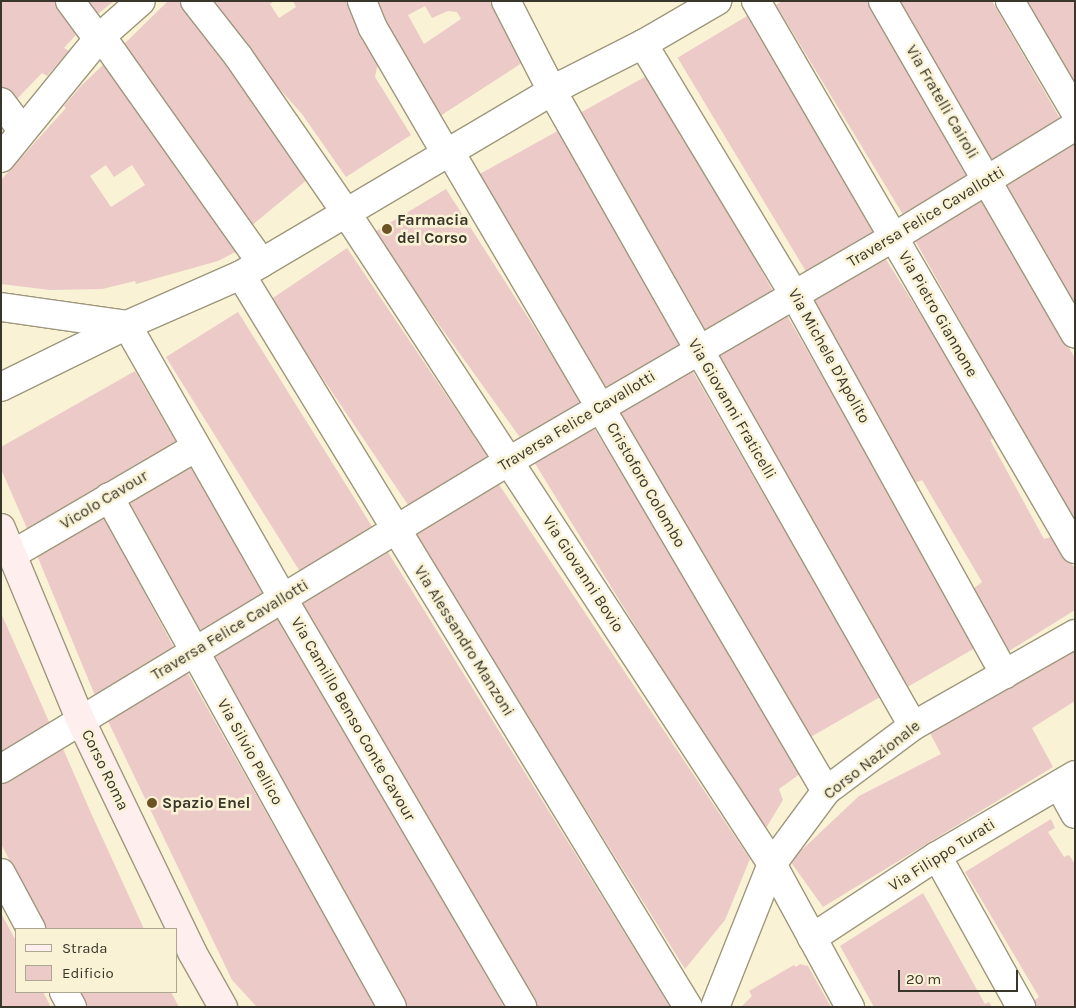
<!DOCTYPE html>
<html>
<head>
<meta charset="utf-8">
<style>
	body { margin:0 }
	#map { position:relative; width:1076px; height:1008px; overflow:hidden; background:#f9f2d5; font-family:Karla,sans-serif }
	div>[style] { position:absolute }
	.building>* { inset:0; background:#eccac8; transform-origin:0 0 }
	.roads { filter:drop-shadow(1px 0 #9e977c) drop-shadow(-1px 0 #9e977c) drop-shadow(0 1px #9e977c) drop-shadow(0 -1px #9e977c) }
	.pedestrian>* { height:28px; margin:-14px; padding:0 14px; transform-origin:14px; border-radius:14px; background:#fff }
	.minor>* { height:28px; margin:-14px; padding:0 14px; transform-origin:14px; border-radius:14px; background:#fff }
	.secondary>* { height:28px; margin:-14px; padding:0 14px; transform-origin:14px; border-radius:14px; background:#feeeed }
	.dots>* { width:14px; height:14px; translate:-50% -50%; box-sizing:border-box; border:2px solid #f9f2d5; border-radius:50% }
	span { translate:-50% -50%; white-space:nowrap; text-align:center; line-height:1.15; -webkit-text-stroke:5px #f9f2d5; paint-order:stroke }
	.street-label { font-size:16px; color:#39362b }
	.poi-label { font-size:16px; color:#39362b; font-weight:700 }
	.left { translate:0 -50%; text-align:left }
	.frame { position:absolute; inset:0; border:2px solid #39362b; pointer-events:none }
	.legend { position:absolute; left:15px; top:928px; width:162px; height:65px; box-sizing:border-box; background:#f9f2d5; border:1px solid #aca791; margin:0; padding:6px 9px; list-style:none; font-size:15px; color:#39362b }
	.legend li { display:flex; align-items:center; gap:10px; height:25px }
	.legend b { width:25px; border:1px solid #aca791 }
	.scale { position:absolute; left:898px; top:970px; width:120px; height:22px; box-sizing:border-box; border:2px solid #39362b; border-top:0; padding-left:6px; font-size:15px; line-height:18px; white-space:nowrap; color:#39362b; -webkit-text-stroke:4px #f9f2d5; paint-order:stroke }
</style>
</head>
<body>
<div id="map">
	<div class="building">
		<i style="clip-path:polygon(1px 1px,64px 1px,83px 27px,64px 48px,69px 51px,47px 76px,42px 73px,10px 106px,1px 92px)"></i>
		<i style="clip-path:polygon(77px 1px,114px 1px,89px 21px)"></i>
		<i style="clip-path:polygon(168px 1px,189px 1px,313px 175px,251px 226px,116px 52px)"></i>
		<i style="clip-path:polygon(200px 1px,274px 1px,270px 4px,279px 18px,296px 7px,293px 1px,357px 1px,379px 58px,375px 77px,411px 135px,346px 177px,302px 114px)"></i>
		<i style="clip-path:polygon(evenodd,368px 1px,498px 1px,528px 59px,434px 120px,368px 1px,425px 6px,432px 18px,448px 11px,457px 12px,461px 19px,424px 44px,408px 15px,425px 6px)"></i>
		<i style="clip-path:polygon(782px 1px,868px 1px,972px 181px,905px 218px,776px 5px)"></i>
		<i style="clip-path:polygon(899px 1px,992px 1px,1062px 122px,995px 165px)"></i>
		<i style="clip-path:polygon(1025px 1px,1075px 1px,1075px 83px,1028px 6px)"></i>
		<i style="left:747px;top:16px;width:255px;height:81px;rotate:59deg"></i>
		<i style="clip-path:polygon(evenodd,108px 60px,241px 249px,218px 261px,136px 284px,135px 281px,102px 289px,50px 290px,1px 284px,1px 180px,66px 108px,64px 106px,81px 86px,108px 60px,106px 165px,114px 177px,132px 165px,145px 185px,111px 207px,90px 176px,106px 165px)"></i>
		<i style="left:652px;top:73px;width:254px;height:83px;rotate:61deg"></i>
		<i style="left:561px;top:129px;width:254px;height:93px;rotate:61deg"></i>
		<i style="clip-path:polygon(1071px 140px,1075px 147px,1075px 308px,1003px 180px)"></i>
		<i style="clip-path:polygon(446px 189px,585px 407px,524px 443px,373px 233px)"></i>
		<i style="clip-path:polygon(979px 195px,1075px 358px,1075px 526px,912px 235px)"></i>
		<i style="left:347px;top:248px;width:259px;height:93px;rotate:56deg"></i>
		<i style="clip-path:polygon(882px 253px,996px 435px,990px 440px,1044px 539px,1055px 536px,1075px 569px,1075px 610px,1009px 651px,973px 589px,982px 582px,922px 480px,915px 483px,809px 295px)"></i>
		<i style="left:238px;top:312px;width:259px;height:85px;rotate:58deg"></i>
		<i style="left:785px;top:312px;width:386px;height:84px;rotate:60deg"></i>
		<i style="left:689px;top:365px;width:383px;height:87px;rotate:60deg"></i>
		<i style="clip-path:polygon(135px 371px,179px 447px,29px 533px,1px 469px,1px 447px)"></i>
		<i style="clip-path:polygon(592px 425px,804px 771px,779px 789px,783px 800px,763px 833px,531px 457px)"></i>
		<i style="left:190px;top:461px;width:155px;height:80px;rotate:61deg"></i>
		<i style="clip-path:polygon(496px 480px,750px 859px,725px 920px,685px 969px,414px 534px)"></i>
		<i style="clip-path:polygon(102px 512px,174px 648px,96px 698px,36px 553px)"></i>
		<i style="clip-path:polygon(386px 549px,637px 953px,670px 1007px,536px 1007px,302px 602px)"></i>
		<i style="clip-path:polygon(1px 613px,50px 724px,1px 753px)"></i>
		<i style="left:277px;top:613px;width:453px;height:84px;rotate:60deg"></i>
		<i style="clip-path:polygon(1075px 650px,1075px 701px,1032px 728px,1053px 767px,823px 907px,790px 861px,859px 796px,941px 754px,930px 733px)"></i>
		<i style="clip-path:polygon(183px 665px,376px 1007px,257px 1007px,232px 980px,104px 713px)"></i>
		<i style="clip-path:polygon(61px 744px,91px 813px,144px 929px,46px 929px,1px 844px,1px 778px)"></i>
		<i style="clip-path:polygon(1051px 819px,1055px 828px,1048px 832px,1064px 857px,1069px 855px,1075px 864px,1075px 1007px,1034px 1007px,1031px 1003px,1039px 997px,965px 872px)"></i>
		<i style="clip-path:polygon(923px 893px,985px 1004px,989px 1002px,992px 1007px,874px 1007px,840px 946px)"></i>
		<i style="clip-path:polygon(1px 913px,16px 941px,16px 992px,43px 992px,51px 1007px,1px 1007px)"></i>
		<i style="clip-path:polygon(800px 964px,808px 966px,831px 1007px,741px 1007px,752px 996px,749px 991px,794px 965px,796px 967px)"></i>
		<i style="clip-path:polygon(79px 992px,171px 992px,179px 1007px,87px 1007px)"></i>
	</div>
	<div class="roads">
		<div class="pedestrian">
			<i style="left:70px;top:1px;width:47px;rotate:53.6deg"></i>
			<i style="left:195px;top:1px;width:70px;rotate:52deg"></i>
			<i style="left:238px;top:56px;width:192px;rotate:55.4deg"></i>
			<i style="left:362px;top:1px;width:29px;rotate:68deg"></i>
			<i style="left:373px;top:28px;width:147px;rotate:59.8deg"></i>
			<i style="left:506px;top:1px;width:101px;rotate:62.9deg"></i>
			<i style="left:101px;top:36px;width:278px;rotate:54.7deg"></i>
			<i style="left:1px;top:102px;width:35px;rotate:53deg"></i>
			<i style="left:1px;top:307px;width:127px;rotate:8.1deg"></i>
			<i style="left:1px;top:387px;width:140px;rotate:-26.2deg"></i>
			<i style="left:127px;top:325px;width:124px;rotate:-23.7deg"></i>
			<i style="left:241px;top:275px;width:375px;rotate:-30.6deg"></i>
			<i style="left:564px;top:84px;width:89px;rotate:-26.9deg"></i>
			<i style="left:643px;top:44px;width:86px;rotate:-30.2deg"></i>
		</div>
		<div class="minor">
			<i style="left:756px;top:1px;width:634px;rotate:59.8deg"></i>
			<i style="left:883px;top:1px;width:384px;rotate:60deg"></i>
			<i style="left:1010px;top:1px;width:129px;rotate:59.6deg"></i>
			<i style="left:643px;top:44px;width:292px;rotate:58.9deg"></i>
			<i style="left:794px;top:294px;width:435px;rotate:61deg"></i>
			<i style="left:552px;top:91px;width:730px;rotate:60.38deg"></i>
			<i style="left:450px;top:152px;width:741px;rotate:59.53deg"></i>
			<i style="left:1px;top:158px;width:154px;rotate:-50.8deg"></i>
			<i style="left:98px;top:39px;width:57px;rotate:-41.5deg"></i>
			<i style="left:347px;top:214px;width:777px;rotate:56.82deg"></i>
			<i style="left:772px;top:864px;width:163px;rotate:61.4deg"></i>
			<i style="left:241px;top:275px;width:858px;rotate:58.59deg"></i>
			<i style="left:127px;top:325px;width:315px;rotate:60.3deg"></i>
			<i style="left:283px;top:599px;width:473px;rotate:59.6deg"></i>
			<i style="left:109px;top:497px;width:583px;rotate:60.97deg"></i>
			<i style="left:13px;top:554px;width:212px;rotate:-30.3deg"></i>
			<i style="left:1px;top:769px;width:594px;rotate:-31.23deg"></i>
			<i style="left:509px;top:461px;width:445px;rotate:-30.2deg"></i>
			<i style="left:894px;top:237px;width:212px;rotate:-31.5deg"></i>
			<i style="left:1059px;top:785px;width:33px;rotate:61deg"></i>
			<i style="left:937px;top:856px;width:173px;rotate:60.9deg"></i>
			<i style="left:1px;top:873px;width:64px;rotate:61.8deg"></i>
			<i style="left:812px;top:938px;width:149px;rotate:-33.3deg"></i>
			<i style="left:937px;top:856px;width:160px;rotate:-30.4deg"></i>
			<i style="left:64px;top:992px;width:17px;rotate:62deg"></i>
			<i style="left:715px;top:1007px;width:154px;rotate:-68.3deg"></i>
			<i style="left:772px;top:864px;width:91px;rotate:-53.5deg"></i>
			<i style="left:826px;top:791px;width:109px;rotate:-36.8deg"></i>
			<i style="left:913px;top:726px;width:186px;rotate:-29.6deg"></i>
		</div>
		<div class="secondary">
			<i style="left:1px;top:528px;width:209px;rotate:67.5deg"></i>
			<i style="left:81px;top:721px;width:256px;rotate:64.3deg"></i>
			<i style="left:192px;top:952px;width:63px;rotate:60.6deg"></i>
		</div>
	</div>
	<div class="dots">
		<i style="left:387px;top:229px;background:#6c5324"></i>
		<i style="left:152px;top:803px;background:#6c5324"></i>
	</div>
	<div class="street-label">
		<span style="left:942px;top:102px;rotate:60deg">Via Fratelli Cairoli</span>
		<span style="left:926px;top:217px;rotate:-31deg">Traversa Felice Cavallotti</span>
		<span style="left:938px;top:314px;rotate:60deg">Via Pietro Giannone</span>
		<span style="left:829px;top:356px;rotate:61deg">Via Michele D'Apolito</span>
		<span style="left:732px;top:409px;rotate:60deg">Via Giovanni Fraticelli</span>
		<span style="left:577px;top:421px;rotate:-31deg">Traversa Felice Cavallotti</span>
		<span style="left:646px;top:485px;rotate:60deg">Cristoforo Colombo</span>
		<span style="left:104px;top:500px;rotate:-31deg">Vicolo Cavour</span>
		<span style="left:583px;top:574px;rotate:57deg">Via Giovanni Bovio</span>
		<span style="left:230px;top:630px;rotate:-31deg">Traversa Felice Cavallotti</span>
		<span style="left:464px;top:641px;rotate:58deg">Via Alessandro Manzoni</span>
		<span style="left:353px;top:719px;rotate:60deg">Via Camillo Benso Conte Cavour</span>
		<span style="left:250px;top:752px;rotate:61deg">Via Silvio Pellico</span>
		<span style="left:872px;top:760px;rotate:-38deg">Corso Nazionale</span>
		<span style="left:105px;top:770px;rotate:64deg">Corso Roma</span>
		<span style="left:942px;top:855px;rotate:-32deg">Via Filippo Turati</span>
	</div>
	<div class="poi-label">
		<span class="left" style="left:397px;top:229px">Farmacia<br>del Corso</span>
		<span class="left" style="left:162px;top:803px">Spazio Enel</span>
	</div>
	<div class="frame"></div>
	<ul class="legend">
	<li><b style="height:6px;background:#feeeed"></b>Strada</li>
	<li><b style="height:14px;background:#eccac8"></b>Edificio</li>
	</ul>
	<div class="scale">20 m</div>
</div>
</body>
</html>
